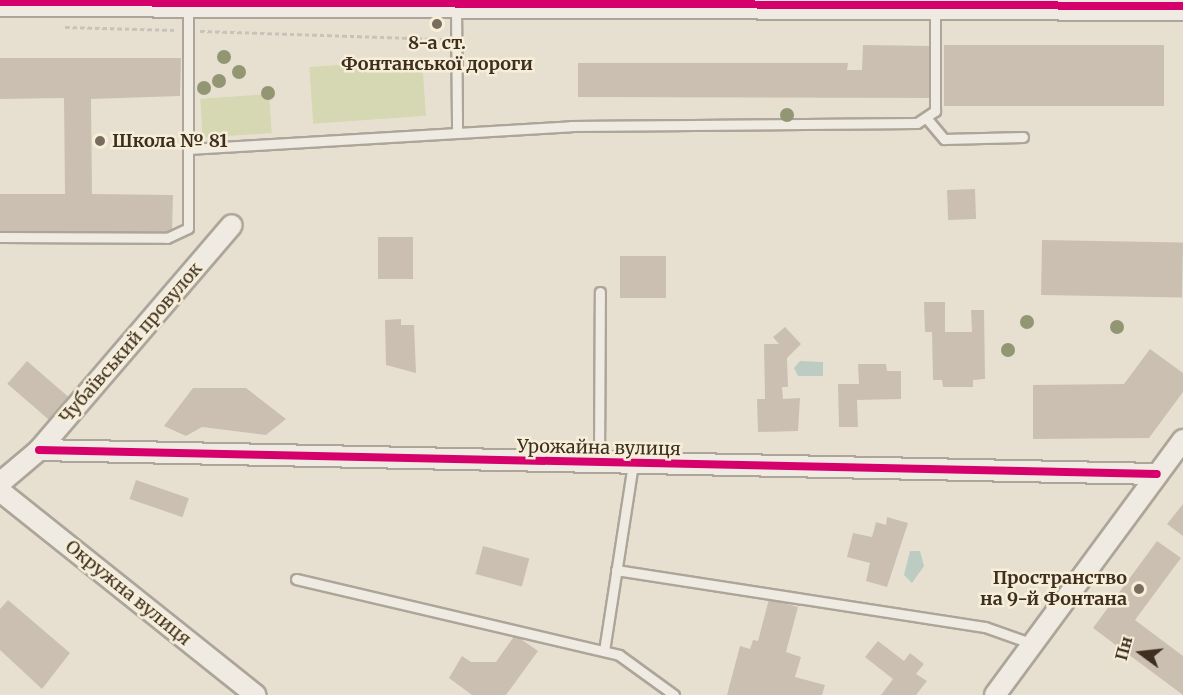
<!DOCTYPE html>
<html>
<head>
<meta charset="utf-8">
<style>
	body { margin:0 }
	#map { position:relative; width:1183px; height:695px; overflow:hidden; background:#e7e0d1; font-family:Merriweather,serif }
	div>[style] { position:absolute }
	.green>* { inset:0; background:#d6d7b3; transform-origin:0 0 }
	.water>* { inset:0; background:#bcccc2 }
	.building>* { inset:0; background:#cbbfb2; transform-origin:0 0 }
	.path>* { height:3px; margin-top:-1.5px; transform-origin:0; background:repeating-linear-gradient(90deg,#c8c2b9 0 4.5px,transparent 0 7.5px) }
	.roads { filter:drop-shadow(2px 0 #ada599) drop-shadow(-2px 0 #ada599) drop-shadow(0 2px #ada599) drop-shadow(0 -2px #ada599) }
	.service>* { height:9px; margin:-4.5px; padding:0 4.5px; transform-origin:4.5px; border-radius:4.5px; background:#efebe3 }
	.minor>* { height:20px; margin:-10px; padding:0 10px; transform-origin:10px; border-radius:10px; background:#efebe3 }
	.secondary>* { height:27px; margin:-13.5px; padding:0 13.5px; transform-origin:13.5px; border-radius:13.5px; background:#efebe3 }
	.cycleway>* { height:8px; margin:-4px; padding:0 4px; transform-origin:4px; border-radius:4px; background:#d6006c }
	.trees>* { width:14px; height:14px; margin:-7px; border-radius:50%; background:#929673 }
	.dots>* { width:16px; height:16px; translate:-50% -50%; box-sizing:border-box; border:3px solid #f7eed8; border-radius:50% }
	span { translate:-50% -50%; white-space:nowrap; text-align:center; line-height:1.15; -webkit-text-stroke:5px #f7eed8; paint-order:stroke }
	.poi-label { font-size:18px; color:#3d2e20; font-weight:700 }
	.left { translate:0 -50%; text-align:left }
	.right { translate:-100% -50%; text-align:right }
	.street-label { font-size:18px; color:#3d2e20 }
	.north { position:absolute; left:1111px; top:623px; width:60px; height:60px; -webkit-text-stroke:4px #f7eed8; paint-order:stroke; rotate:285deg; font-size:16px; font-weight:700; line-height:24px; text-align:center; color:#3d2e20 }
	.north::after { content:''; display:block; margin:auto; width:21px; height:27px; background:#3d2e20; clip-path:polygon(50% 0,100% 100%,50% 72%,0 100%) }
</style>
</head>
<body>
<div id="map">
	<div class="green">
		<i style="left:422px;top:59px;width:57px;height:113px;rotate:86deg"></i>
		<i style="left:269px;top:94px;width:39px;height:69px;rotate:86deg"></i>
	</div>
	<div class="water">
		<i style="clip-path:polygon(800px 361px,823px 362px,823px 376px,798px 376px,794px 368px)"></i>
		<i style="clip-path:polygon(910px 551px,920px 551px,924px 566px,912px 583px,904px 575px)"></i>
	</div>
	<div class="building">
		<i style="clip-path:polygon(863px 45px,932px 46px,931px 98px,578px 97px,578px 63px,848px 63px,847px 70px,862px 70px)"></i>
		<i style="left:944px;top:45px;width:220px;height:61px"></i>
		<i style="clip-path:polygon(0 58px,181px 58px,180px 96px,91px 99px,92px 194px,173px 195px,172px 232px,0 232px,0 194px,65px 194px,64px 98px,0 99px)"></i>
		<i style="left:975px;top:189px;width:30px;height:28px;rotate:88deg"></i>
		<i style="left:378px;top:237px;width:35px;height:42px"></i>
		<i style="left:1042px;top:240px;width:141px;height:55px;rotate:1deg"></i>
		<i style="left:620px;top:256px;width:46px;height:42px"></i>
		<i style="clip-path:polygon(924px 302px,945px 302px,945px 332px,972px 332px,971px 310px,984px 310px,985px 379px,973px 380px,973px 387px,943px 387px,942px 380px,933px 380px,932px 332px,925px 332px)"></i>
		<i style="clip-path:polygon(401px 319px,401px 325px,414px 325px,416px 373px,386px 365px,385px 320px)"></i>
		<i style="clip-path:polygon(785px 327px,801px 344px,787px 358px,788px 387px,782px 387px,783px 399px,800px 398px,798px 431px,758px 432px,757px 399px,765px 399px,764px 344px,779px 344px,773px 337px)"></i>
		<i style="clip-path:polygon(1150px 349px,1183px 373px,1183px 392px,1149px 438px,1033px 439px,1033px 385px,1124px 384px)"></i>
		<i style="left:27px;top:361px;width:60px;height:30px;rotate:41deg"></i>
		<i style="clip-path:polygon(858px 364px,886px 364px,887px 371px,901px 371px,901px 399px,857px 400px,858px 427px,839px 427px,838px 384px,859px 384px)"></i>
		<i style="clip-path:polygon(193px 388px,246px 388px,286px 419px,266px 435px,202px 427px,186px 436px,164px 426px)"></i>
		<i style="left:136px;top:480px;width:56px;height:20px;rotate:19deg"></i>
		<i style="clip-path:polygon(1183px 504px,1183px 536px,1167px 524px)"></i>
		<i style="clip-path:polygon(887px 517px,908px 523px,887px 587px,866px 581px,870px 563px,847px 557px,853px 533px,872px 537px,876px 522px,886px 525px)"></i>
		<i style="clip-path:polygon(1157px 541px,1181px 558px,1135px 620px,1183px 656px,1183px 695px,1093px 628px)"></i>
		<i style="left:483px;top:546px;width:48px;height:29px;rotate:15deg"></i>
		<i style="clip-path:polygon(769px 599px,798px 607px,786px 652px,801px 657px,795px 677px,825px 685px,822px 695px,727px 695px,740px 646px,750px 649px,753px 640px,758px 641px)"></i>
		<i style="clip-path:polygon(8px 600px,70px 653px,42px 689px,0 650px,0 609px)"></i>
		<i style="clip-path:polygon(515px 635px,538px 651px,506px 695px,472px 695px,449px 678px,462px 656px,471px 662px,496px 662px)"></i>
		<i style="clip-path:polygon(878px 641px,904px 661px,910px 653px,924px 664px,916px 674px,927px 681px,916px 695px,881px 695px,893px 679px,865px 657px)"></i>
	</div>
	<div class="path">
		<i style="left:65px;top:27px;width:110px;rotate:1.6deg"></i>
		<i style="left:200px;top:31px;width:242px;rotate:1.9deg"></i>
	</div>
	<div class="roads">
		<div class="service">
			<i style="left:456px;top:7px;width:126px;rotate:89.5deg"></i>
			<i style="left:928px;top:120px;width:25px;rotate:50deg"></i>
			<i style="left:944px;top:139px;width:79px;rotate:-1.5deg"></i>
			<i style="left:188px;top:149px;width:384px;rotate:-3.4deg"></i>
			<i style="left:571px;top:126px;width:346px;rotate:-0.5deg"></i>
			<i style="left:917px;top:123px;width:22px;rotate:-34deg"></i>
			<i style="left:935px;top:111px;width:103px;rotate:-90deg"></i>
			<i style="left:0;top:237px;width:167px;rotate:0.3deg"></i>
			<i style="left:167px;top:238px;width:23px;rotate:-25deg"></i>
			<i style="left:188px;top:228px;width:224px;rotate:-90deg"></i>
			<i style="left:599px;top:463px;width:171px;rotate:-89.7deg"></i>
			<i style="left:616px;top:570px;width:373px;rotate:8.8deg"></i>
			<i style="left:985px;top:627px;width:51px;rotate:19.5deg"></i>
			<i style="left:296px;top:579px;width:332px;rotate:13.2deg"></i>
			<i style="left:619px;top:655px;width:68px;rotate:36deg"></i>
			<i style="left:604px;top:651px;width:189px;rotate:-81.2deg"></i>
		</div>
		<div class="minor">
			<i style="left:39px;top:450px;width:1118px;rotate:1.23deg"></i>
			<i style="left:0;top:483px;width:51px;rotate:-40.2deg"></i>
			<i style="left:39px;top:450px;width:296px;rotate:-49.4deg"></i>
			<i style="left:0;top:491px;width:327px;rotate:38.6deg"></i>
			<i style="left:995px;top:695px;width:317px;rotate:-53.6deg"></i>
		</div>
		<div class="secondary">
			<i style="left:0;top:2px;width:1183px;rotate:0.19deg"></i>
		</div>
	</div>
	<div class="cycleway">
		<i style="left:0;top:2px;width:1183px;rotate:0.19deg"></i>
		<i style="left:39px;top:450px;width:1118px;rotate:1.23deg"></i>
	</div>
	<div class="trees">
		<i style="left:224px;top:57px"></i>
		<i style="left:239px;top:72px"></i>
		<i style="left:219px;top:81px"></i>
		<i style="left:204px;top:88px"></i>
		<i style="left:268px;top:93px"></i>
		<i style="left:787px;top:115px"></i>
		<i style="left:1027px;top:322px"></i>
		<i style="left:1117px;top:327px"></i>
		<i style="left:1008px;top:350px"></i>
	</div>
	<div class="dots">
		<i style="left:437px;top:24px;background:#786c5e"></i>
		<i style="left:100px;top:141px;background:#786c5e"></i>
		<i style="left:1139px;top:589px;background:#786c5e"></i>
	</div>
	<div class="poi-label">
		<span style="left:437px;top:54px">8-а ст.<br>Фонтанської дороги</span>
		<span class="left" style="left:112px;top:141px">Школа № 81</span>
		<span class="right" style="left:1127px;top:589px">Пространство<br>на 9-й Фонтана</span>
	</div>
	<div class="street-label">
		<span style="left:131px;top:343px;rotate:-49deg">Чубаївський провулок</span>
		<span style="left:599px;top:448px;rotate:1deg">Урожайна вулиця</span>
		<span style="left:128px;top:593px;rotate:39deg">Окружна вулиця</span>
	</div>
	<div class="north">Пн</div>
</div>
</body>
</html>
